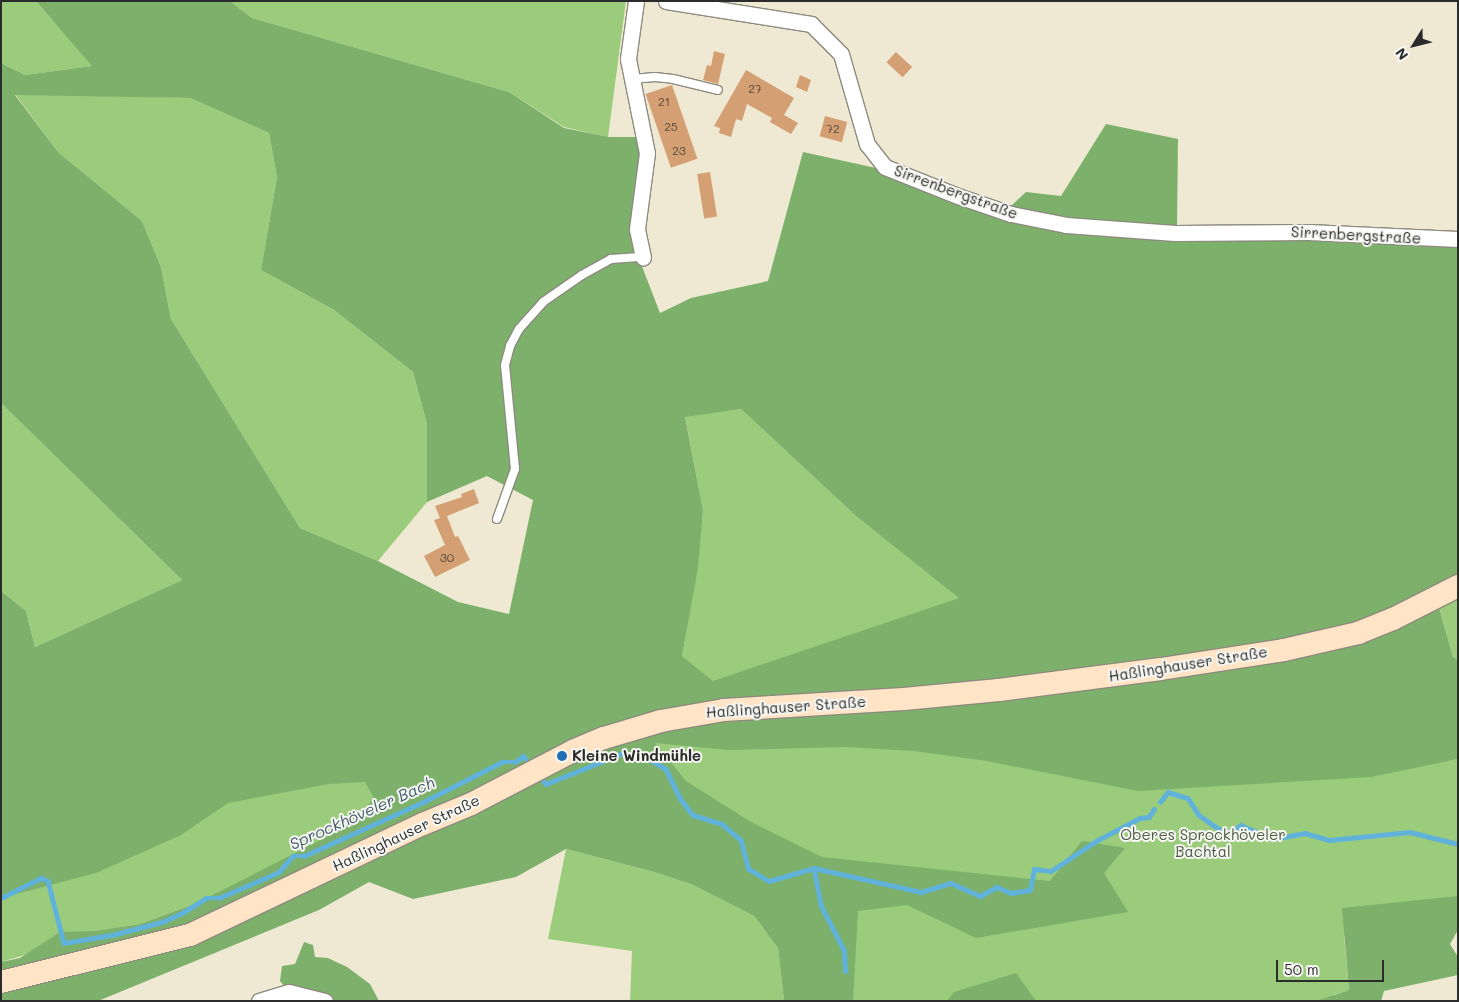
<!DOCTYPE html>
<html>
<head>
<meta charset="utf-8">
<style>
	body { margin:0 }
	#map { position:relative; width:1459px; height:1002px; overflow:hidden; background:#efe9d3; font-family:Mali,sans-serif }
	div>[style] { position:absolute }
	.green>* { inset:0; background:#9bcc7b }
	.forest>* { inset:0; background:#7cb06b }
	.stream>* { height:4.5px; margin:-2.25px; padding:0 2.25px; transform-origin:2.25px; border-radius:2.25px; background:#60b2db }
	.building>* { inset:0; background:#d4a073; transform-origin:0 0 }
	.roads { filter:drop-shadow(1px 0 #8d8a7f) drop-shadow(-1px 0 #8d8a7f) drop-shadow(0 1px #8d8a7f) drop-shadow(0 -1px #8d8a7f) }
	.lane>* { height:8px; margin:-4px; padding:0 4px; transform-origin:4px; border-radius:4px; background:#fff }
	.street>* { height:15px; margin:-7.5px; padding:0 7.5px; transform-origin:7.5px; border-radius:7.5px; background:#fff }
	.secondary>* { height:22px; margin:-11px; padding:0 11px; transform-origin:11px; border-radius:11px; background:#ffe4c6 }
	.dots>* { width:14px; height:14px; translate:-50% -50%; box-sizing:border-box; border:2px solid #f6f6f2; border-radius:50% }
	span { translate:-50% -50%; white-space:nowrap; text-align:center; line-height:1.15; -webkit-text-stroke:4px #f6f6f2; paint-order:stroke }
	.number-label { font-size:12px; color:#55483d }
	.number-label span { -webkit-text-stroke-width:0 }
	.street-label { font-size:15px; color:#2b2b2b }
	.poi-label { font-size:15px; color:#2b2b2b; font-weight:700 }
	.left { translate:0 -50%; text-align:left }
	.park-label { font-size:15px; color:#4d5b43 }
	.water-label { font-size:16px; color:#3e5a69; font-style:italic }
	.frame { position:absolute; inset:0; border:2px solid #2b2b2b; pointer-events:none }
	.north { position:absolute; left:1389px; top:20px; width:50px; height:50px; -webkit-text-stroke:4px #f6f6f2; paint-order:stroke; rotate:234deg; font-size:14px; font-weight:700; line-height:20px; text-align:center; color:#2b2b2b }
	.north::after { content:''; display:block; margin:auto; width:18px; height:22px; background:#2b2b2b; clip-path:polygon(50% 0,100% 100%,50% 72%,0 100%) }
	.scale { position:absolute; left:1276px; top:960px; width:108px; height:22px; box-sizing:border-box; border:2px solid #2b2b2b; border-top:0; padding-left:6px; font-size:15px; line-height:18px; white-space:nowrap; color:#2b2b2b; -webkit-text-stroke:4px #f6f6f2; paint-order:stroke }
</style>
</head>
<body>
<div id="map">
	<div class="green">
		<i style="clip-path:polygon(1px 1px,36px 1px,93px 66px,25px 75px,1px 63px)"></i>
		<i style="clip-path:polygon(230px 1px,626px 1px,608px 137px,564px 127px,509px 92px,252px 18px)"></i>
		<i style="clip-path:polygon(15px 94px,190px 98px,269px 133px,277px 177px,261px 270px,334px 310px,413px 372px,427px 424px,427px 502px,378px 561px,300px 528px,171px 319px,161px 267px,142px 221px,58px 152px)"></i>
		<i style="clip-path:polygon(1px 403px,182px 580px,35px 647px,26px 611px,1px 591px)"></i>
		<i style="clip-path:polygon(741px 409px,856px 516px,960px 598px,713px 682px,682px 656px,697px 568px,703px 510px,685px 416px)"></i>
		<i style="clip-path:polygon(1458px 599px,1458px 660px,1453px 657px,1439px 606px)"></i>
		<i style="clip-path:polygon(561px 728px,197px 903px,140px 924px,121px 927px,1px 962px,1px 882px,196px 806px)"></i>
		<i style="clip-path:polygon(702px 741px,1449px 761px,1458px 759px,1458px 896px,1344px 936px,1349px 990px,1333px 995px,1331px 1001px,823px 1001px,812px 939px,654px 743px)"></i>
		<i style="clip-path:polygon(566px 849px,654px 872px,693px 885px,754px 916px,778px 948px,784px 1001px,630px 1001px,632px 951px,548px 939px)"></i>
	</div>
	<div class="forest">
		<i style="clip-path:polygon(evenodd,36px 1px,230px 1px,252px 18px,509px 92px,564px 128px,609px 137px,639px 137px,643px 152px,631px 238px,660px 313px,691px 298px,768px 281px,803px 152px,885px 170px,1008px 218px,1458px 242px,1458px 599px,1439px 607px,1453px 657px,1458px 660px,1458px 759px,1371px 777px,1138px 791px,987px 761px,914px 751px,845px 747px,729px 750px,655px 743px,686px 781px,751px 822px,822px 857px,1050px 881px,1082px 841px,1125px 848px,1104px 873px,1128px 912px,976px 938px,907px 905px,858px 911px,853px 1001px,784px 1001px,778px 948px,754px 916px,693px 885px,654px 872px,566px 849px,516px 877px,413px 899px,369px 882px,319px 910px,98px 1001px,1px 1001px,1px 962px,20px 958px,60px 932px,96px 931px,140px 924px,197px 903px,350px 825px,374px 798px,365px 782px,329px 784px,228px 803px,181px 835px,96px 873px,1px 898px,1px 591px,26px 611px,35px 647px,182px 580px,1px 403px,1px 63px,25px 75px,92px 66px,36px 1px,15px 95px,190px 98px,269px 133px,277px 177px,261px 270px,334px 310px,413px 372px,427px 424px,427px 502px,487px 476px,533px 500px,509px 614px,458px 602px,378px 561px,300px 528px,171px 319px,161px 267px,142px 221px,58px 152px,15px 95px,36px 1px,741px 409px,856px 516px,959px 598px,713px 681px,682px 656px,698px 568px,703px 510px,685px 417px,741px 409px)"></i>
		<i style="clip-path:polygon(1106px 124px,1178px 139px,1177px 229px,1066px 221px,1011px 206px,1026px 192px,1061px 196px)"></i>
		<i style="clip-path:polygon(1458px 896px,1458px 930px,1450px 944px,1458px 957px,1458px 975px,1384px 991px,1381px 1001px,1316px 1001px,1349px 990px,1342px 908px)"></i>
		<i style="clip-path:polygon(304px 942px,313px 945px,315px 957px,328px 958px,347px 967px,370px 984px,379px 1001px,331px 1001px,287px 989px,280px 981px,282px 966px,295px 964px)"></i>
		<i style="clip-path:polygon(1016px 973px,1036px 1001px,947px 1001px,954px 992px)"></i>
	</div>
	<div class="stream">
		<i style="left:543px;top:780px;width:5px;rotate:53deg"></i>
		<i style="left:546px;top:784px;width:83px;rotate:-21.9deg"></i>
		<i style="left:623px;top:753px;width:25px;rotate:12deg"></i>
		<i style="left:647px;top:758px;width:22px;rotate:30deg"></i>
		<i style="left:666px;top:769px;width:32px;rotate:64deg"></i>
		<i style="left:680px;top:798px;width:21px;rotate:53deg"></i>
		<i style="left:693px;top:815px;width:30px;rotate:17deg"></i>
		<i style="left:722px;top:824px;width:25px;rotate:40deg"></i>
		<i style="left:741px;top:840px;width:30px;rotate:75deg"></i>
		<i style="left:749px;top:869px;width:23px;rotate:31deg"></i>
		<i style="left:769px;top:881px;width:47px;rotate:-16.1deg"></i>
		<i style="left:814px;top:868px;width:110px;rotate:12.6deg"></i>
		<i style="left:921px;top:892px;width:31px;rotate:-17deg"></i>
		<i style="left:951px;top:883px;width:32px;rotate:24deg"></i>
		<i style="left:980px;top:896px;width:19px;rotate:-28deg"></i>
		<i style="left:997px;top:887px;width:15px;rotate:23deg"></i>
		<i style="left:1011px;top:893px;width:19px;rotate:-9deg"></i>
		<i style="left:1030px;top:890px;width:21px;rotate:-79deg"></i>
		<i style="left:1034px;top:869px;width:17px;rotate:7deg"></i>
		<i style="left:1051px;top:871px;width:54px;rotate:-33.7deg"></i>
		<i style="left:1096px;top:841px;width:50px;rotate:-27.6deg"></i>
		<i style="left:1140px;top:818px;width:9px;rotate:-6deg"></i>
		<i style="left:1149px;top:817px;width:9px;rotate:-58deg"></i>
		<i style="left:1160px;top:802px;width:13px;rotate:-51deg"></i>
		<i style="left:1168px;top:792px;width:21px;rotate:17deg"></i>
		<i style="left:1188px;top:798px;width:20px;rotate:57deg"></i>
		<i style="left:1199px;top:815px;width:29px;rotate:35deg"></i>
		<i style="left:1223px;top:832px;width:7px"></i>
		<i style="left:1230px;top:832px;width:13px;rotate:-32deg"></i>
		<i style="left:1241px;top:825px;width:34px;rotate:24deg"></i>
		<i style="left:1272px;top:839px;width:34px;rotate:-10deg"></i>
		<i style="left:1305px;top:833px;width:26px;rotate:16deg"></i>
		<i style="left:1330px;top:840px;width:80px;rotate:-5.7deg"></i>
		<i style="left:1410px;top:832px;width:49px;rotate:14deg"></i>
		<i style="left:814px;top:868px;width:38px;rotate:79deg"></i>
		<i style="left:821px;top:905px;width:51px;rotate:62.9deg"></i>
		<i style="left:844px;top:950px;width:21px;rotate:85deg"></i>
		<i style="left:1px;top:898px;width:45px;rotate:-26.6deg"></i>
		<i style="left:41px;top:878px;width:8px;rotate:23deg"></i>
		<i style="left:48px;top:881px;width:64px;rotate:75.5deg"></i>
		<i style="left:64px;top:943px;width:49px;rotate:-9.5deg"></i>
		<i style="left:112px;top:935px;width:52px;rotate:-14.6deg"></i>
		<i style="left:162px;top:922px;width:24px;rotate:-24deg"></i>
		<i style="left:184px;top:912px;width:26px;rotate:-32deg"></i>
		<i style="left:206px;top:898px;width:13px"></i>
		<i style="left:219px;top:898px;width:65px;rotate:-23.4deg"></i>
		<i style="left:279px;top:872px;width:21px;rotate:-49deg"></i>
		<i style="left:293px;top:856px;width:11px"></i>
		<i style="left:304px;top:856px;width:131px;rotate:-24.4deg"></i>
		<i style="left:423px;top:802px;width:89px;rotate:-26.9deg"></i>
		<i style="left:502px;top:762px;width:13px"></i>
		<i style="left:515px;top:762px;width:10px;rotate:-37deg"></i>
		<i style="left:523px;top:756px;width:4px;rotate:45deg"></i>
	</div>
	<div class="building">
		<i style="clip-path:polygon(714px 51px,725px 54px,718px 84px,703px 80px,707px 65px,711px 66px)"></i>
		<i style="left:896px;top:52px;width:22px;height:14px;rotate:43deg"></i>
		<i style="clip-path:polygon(746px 70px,794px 98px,784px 115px,798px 123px,791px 134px,770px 122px,772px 118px,747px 104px,742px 121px,736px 119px,731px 137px,719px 133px,720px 128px,714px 126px)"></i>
		<i style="clip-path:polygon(800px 75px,811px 80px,807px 92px,796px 87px)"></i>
		<i style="left:672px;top:85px;width:78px;height:28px;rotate:71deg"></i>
		<i style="left:825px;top:116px;width:23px;height:21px;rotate:15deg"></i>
		<i style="left:710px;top:172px;width:45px;height:13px;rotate:81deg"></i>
		<i style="clip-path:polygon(474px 489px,479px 503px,447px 516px,455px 537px,458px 536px,470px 560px,435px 577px,424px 556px,445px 545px,434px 520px,440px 518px,435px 506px,462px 497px,461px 494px)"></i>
	</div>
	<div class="roads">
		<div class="lane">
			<i style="left:632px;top:79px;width:23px;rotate:-5deg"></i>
			<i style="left:655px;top:77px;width:18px;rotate:6deg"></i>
			<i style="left:673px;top:79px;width:46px;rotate:13.7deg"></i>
			<i style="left:497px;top:519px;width:53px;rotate:-70.2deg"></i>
			<i style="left:515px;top:469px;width:104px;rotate:-95.5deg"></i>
			<i style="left:505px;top:365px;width:20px;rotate:-75deg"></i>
			<i style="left:510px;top:346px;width:19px;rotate:-62deg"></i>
			<i style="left:519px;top:329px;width:36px;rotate:-48deg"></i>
			<i style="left:543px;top:302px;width:47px;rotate:-34.7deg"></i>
			<i style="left:582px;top:275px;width:33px;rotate:-29deg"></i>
			<i style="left:611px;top:259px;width:32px;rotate:-4deg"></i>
		</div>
		<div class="street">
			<i style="left:636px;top:1px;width:59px;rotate:97.9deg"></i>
			<i style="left:628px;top:59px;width:96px;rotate:78.6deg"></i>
			<i style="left:647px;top:153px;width:77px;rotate:97.5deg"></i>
			<i style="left:637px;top:229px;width:29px;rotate:78deg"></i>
			<i style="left:666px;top:1px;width:147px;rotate:9deg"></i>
			<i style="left:811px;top:24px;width:42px;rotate:45deg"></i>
			<i style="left:841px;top:54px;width:94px;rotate:73.9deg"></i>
			<i style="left:867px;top:144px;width:29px;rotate:52deg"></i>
			<i style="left:885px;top:167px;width:79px;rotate:21.7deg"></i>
			<i style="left:958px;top:196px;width:56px;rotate:18.8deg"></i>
			<i style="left:1011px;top:214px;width:56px;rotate:11.3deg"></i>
			<i style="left:1066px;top:225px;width:109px;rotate:4.2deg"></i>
			<i style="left:1175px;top:233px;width:134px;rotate:-0.4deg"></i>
			<i style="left:1309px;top:232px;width:149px;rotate:2.7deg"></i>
			<i style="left:259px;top:1001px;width:31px;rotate:-17deg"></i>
			<i style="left:289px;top:992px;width:37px;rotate:14deg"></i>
		</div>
		<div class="secondary">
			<i style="left:1px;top:982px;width:195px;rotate:-14deg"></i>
			<i style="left:190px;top:935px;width:258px;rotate:-25.5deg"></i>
			<i style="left:423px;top:824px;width:52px;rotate:-22.6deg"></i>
			<i style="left:471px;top:804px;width:115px;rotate:-27.5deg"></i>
			<i style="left:573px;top:751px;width:34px;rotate:-23deg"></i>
			<i style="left:604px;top:738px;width:59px;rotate:-16.6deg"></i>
			<i style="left:661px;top:721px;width:64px;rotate:-9.9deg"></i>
			<i style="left:724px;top:710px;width:180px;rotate:-3.5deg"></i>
			<i style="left:904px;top:699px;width:95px;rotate:-5.4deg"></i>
			<i style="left:999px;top:690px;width:163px;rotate:-7.4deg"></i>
			<i style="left:1161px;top:669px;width:124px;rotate:-8.8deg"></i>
			<i style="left:1284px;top:650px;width:76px;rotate:-12.9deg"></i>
			<i style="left:1358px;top:633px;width:38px;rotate:-22deg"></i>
			<i style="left:1393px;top:619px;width:73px;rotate:-26.9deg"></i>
		</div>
	</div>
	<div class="dots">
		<i style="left:562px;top:756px;background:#1f6fb2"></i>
	</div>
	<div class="number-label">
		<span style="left:755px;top:89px">27</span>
		<span style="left:664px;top:102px">21</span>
		<span style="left:671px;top:127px">25</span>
		<span style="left:833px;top:129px">72</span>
		<span style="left:679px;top:151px">23</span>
		<span style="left:447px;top:558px">30</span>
	</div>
	<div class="street-label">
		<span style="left:956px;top:192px;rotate:20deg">Sirrenbergstraße</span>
		<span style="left:1356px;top:235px;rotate:3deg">Sirrenbergstraße</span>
		<span style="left:1188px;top:664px;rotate:-9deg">Haßlinghauser Straße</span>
		<span style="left:786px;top:707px;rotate:-4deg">Haßlinghauser Straße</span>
		<span style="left:406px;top:833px;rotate:-25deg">Haßlinghauser Straße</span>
	</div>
	<div class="poi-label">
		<span class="left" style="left:572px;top:756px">Kleine Windmühle</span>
	</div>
	<div class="park-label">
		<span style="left:1203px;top:843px">Oberes Sprockhöveler<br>Bachtal</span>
	</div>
	<div class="water-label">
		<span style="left:362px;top:813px;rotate:-24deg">Sprockhöveler Bach</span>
	</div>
	<div class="frame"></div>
	<div class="north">N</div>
	<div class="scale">50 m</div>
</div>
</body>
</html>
